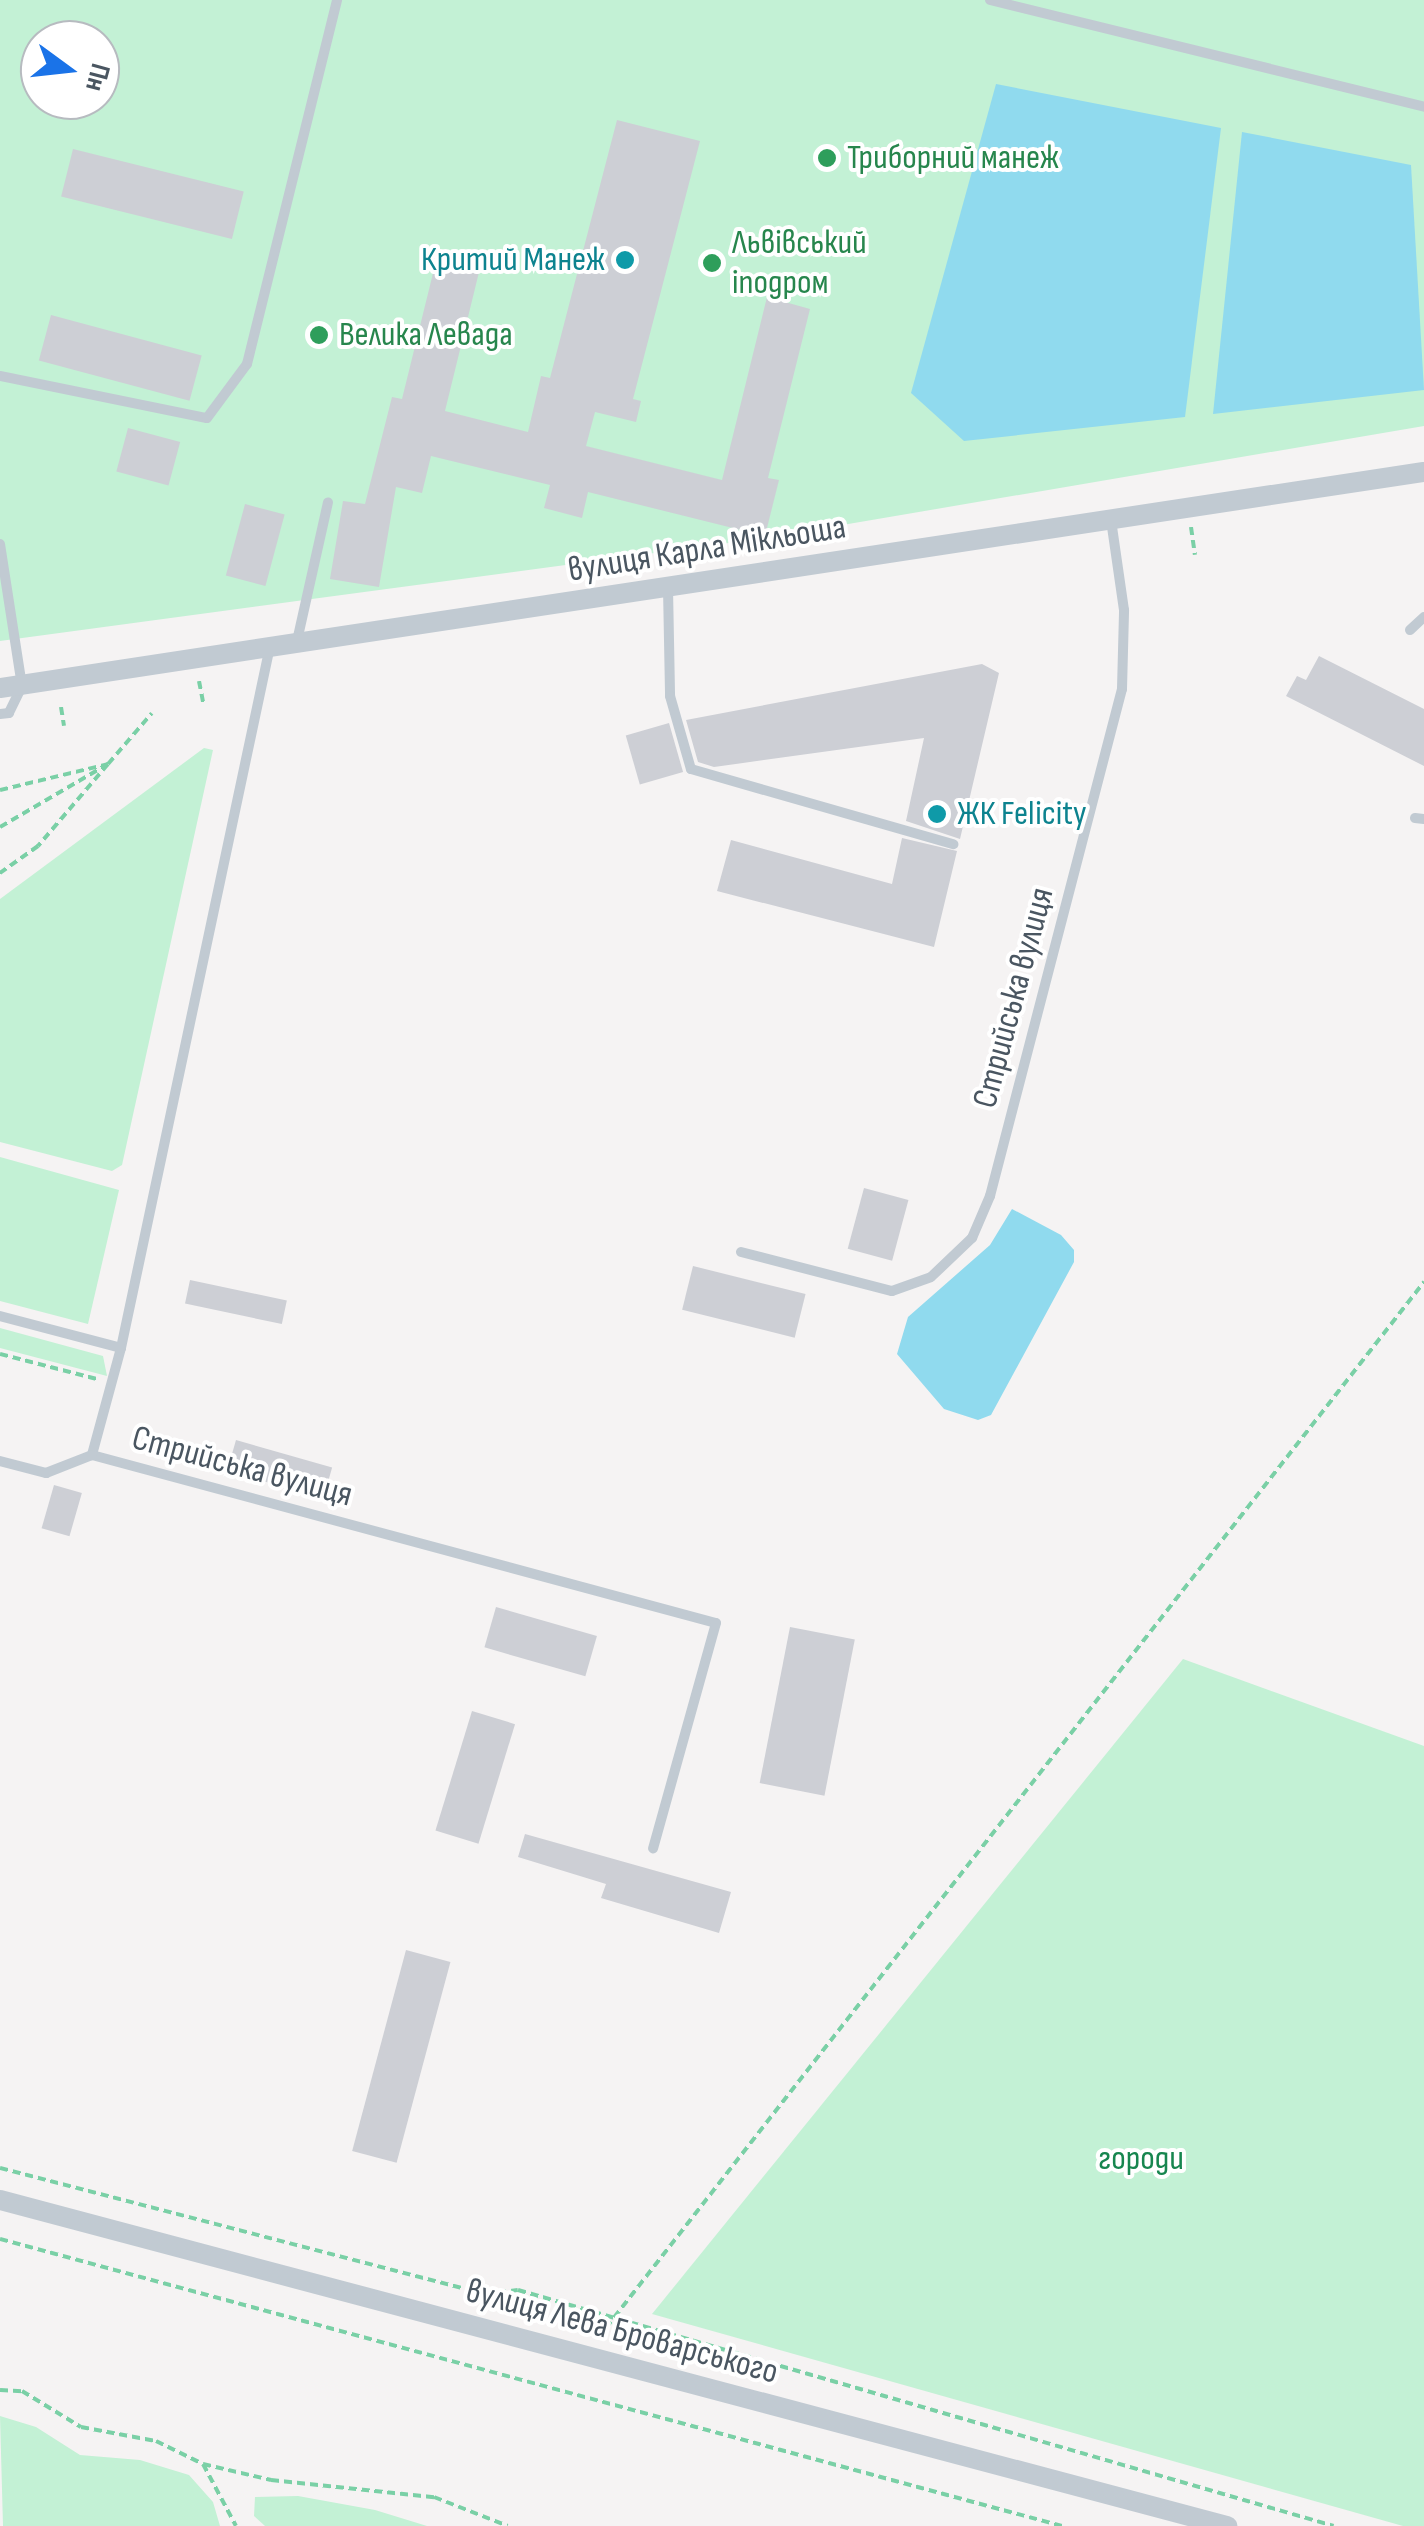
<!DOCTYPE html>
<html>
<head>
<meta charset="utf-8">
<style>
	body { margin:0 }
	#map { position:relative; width:1424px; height:2526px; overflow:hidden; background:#f5f3f3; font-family:"Sofia Sans Condensed",sans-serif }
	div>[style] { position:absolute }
	.green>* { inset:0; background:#c3f1d5 }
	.water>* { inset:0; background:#90daee }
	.building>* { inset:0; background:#cdcfd5; transform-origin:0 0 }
	.path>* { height:4px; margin-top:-2px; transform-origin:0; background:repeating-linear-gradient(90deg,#7ad0a6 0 8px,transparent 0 13px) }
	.lane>* { height:10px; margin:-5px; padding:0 5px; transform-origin:5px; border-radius:5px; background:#c1cad2 }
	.street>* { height:20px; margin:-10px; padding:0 10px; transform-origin:10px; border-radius:10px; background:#c1cad2 }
	.dots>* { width:28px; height:28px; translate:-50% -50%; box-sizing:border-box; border:5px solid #fff; border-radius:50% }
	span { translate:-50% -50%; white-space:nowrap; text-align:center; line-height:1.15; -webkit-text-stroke:8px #fff; paint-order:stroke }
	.leisure-label { font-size:35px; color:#27864d }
	.left { translate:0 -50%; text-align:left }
	.culture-label { font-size:35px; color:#0d838f }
	.right { translate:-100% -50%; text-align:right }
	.street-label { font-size:35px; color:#4a5661 }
	.park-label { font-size:35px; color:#17864f }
	.north { position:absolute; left:20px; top:20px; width:100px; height:100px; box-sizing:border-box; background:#fff; border:2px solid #b7bbc0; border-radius:50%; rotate:105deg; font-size:28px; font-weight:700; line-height:40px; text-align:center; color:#4a5661 }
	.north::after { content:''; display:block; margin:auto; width:35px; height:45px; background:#1a73e8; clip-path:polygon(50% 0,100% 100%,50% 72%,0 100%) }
</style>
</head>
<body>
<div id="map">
	<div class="green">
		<i style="clip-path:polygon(evenodd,0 0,1424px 0,1424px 426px,766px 538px,0 641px,0 0,40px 40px,100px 40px,100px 100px,40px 100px,40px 40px)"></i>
		<i style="clip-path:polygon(204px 748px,213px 750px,122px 1165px,112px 1171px,0 1142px,0 899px)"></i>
		<i style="clip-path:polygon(0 1157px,119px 1190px,88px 1324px,0 1301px)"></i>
		<i style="clip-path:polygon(0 1328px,103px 1356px,107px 1376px,0 1348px)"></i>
		<i style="clip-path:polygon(1183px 1659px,1424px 1746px,1424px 2526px,1403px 2526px,652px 2314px)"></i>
		<i style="clip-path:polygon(0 2416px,36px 2427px,80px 2455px,140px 2460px,189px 2475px,213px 2502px,220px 2526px,3px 2526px)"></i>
		<i style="clip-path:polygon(298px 2496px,375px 2510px,427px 2526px,265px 2526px,254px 2516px,255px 2497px)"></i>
	</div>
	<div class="water">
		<i style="clip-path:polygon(996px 84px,1221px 128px,1185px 417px,964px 441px,911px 393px)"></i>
		<i style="clip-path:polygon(1242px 132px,1411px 165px,1424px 390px,1213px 414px)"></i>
		<i style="clip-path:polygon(1012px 1209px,1061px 1235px,1074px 1250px,1074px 1262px,991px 1415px,978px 1420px,944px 1409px,897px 1354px,908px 1317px,990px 1245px)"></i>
	</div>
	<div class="building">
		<i style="clip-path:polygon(617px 120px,700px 141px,633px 399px,641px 401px,636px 422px,595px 412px,586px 446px,722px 480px,767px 297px,810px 309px,768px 478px,779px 480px,765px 536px,588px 492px,582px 518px,544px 508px,550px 485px,431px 456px,422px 493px,396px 487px,379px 587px,330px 579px,343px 501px,365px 504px,392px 397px,402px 399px,437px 257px,480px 268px,445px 411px,528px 432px,541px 376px,550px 378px)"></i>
		<i style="left:73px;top:149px;width:176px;height:49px;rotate:14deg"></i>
		<i style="left:51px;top:315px;width:156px;height:47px;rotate:15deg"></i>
		<i style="left:128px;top:428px;width:54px;height:45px;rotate:15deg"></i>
		<i style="left:245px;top:504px;width:41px;height:74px;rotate:15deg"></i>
		<i style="clip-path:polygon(1319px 656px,1424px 709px,1424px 766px,1286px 696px,1297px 676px,1306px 680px)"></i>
		<i style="clip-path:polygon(982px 664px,999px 673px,960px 839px,906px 821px,924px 738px,714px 767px,698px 762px,686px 720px)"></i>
		<i style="left:669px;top:723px;width:51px;height:45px;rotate:74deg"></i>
		<i style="clip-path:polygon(902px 838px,957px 851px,934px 947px,717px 891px,731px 840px,892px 884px)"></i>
		<i style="left:864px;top:1188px;width:46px;height:63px;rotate:15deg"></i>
		<i style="left:693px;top:1266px;width:116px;height:45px;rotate:14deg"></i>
		<i style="left:190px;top:1280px;width:99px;height:24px;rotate:12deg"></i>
		<i style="left:236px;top:1440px;width:100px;height:32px;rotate:16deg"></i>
		<i style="left:54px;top:1485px;width:29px;height:45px;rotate:16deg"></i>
		<i style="left:496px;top:1607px;width:105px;height:42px;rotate:16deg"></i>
		<i style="left:790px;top:1627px;width:66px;height:159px;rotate:11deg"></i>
		<i style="left:472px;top:1711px;width:45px;height:125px;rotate:17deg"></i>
		<i style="clip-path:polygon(525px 1834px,731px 1892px,719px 1933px,601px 1898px,606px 1884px,518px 1857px)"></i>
		<i style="left:406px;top:1950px;width:46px;height:208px;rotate:15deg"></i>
	</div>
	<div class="path">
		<i style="left:1191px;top:527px;width:28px;rotate:82deg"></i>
		<i style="left:199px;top:681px;width:25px;rotate:79deg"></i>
		<i style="left:61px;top:707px;width:19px;rotate:81deg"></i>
		<i style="left:0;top:790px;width:111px;rotate:-13.5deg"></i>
		<i style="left:108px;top:764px;width:67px;rotate:-49.2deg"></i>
		<i style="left:0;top:827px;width:125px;rotate:-30.3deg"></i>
		<i style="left:108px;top:764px;width:108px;rotate:130.5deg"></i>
		<i style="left:38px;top:846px;width:47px;rotate:144.6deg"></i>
		<i style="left:0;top:1354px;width:100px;rotate:14.5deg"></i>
		<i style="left:0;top:2168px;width:501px;rotate:14.56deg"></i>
		<i style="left:485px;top:2294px;width:33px;rotate:-7deg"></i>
		<i style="left:518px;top:2290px;width:849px;rotate:16.13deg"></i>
		<i style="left:0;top:2239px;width:1100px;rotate:15.12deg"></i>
		<i style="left:598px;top:2338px;width:1341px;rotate:-51.97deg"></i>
		<i style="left:0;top:2390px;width:22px;rotate:3deg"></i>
		<i style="left:22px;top:2391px;width:69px;rotate:31.4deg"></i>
		<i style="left:81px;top:2427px;width:76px;rotate:10.6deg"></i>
		<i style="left:156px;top:2441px;width:52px;rotate:26.1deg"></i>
		<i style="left:203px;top:2464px;width:70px;rotate:62deg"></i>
		<i style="left:203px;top:2464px;width:70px;rotate:13.2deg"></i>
		<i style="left:271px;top:2480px;width:164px;rotate:6deg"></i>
		<i style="left:434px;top:2497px;width:79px;rotate:21.4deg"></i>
	</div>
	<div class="lane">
		<i style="left:990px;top:0;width:447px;rotate:13.8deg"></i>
		<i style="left:0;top:376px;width:211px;rotate:11.5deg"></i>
		<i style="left:207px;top:418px;width:67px;rotate:-53.5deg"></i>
		<i style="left:247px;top:364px;width:375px;rotate:-76.1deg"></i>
		<i style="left:0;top:544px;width:144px;rotate:81.2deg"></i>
		<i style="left:22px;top:686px;width:30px;rotate:116deg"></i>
		<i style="left:9px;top:713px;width:9px;rotate:174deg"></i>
		<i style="left:668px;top:588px;width:108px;rotate:88.9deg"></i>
		<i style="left:670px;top:696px;width:76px;rotate:74deg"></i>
		<i style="left:691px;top:769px;width:273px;rotate:16deg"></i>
		<i style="left:1410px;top:630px;width:19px;rotate:-43deg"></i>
		<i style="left:297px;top:641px;width:142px;rotate:-77.4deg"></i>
		<i style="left:269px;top:651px;width:713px;rotate:101.99deg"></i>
		<i style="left:121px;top:1348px;width:111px;rotate:105.2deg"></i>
		<i style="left:92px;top:1455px;width:646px;rotate:15.07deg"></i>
		<i style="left:716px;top:1623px;width:234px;rotate:105.6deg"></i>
		<i style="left:1415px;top:818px;width:9px;rotate:6deg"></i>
		<i style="left:741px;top:1252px;width:156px;rotate:14.5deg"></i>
		<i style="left:892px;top:1291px;width:41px;rotate:-19.7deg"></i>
		<i style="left:931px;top:1277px;width:57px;rotate:-43.6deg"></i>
		<i style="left:972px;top:1238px;width:46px;rotate:-66.8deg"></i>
		<i style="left:990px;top:1196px;width:524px;rotate:-75.41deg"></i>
		<i style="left:1122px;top:689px;width:79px;rotate:-88.5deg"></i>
		<i style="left:1124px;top:610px;width:91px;rotate:-98.2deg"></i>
		<i style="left:0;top:1316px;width:125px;rotate:14.8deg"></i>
		<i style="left:0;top:1461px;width:48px;rotate:14.6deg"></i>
		<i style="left:46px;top:1473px;width:49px;rotate:-21.4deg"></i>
	</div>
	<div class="street">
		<i style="left:0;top:688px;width:1440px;rotate:-8.63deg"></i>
		<i style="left:0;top:2200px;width:1270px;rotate:14.88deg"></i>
	</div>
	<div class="dots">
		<i style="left:827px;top:158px;background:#2e9e5b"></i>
		<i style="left:625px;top:260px;background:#0f9aa8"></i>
		<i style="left:712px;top:263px;background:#2e9e5b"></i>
		<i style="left:319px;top:335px;background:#2e9e5b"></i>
		<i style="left:937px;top:814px;background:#0f9aa8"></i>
	</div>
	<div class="leisure-label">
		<span class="left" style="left:847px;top:158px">Триборний манеж</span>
		<span class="left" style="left:732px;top:263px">Львівський<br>іподром</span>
		<span class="left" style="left:339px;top:335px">Велика Левада</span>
	</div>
	<div class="culture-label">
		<span class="right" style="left:605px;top:260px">Критий Манеж</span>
		<span class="left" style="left:957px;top:814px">ЖК Felicity</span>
	</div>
	<div class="street-label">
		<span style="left:707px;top:549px;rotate:-9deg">вулиця Карла Мікльоша</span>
		<span style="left:1014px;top:998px;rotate:-75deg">Стрийська вулиця</span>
		<span style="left:242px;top:1467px;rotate:15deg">Стрийська вулиця</span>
		<span style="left:622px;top:2332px;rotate:15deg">вулиця Лева Броварського</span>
	</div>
	<div class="park-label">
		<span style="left:1141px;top:2159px">городи</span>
	</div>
	<div class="north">Пн</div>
</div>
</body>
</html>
